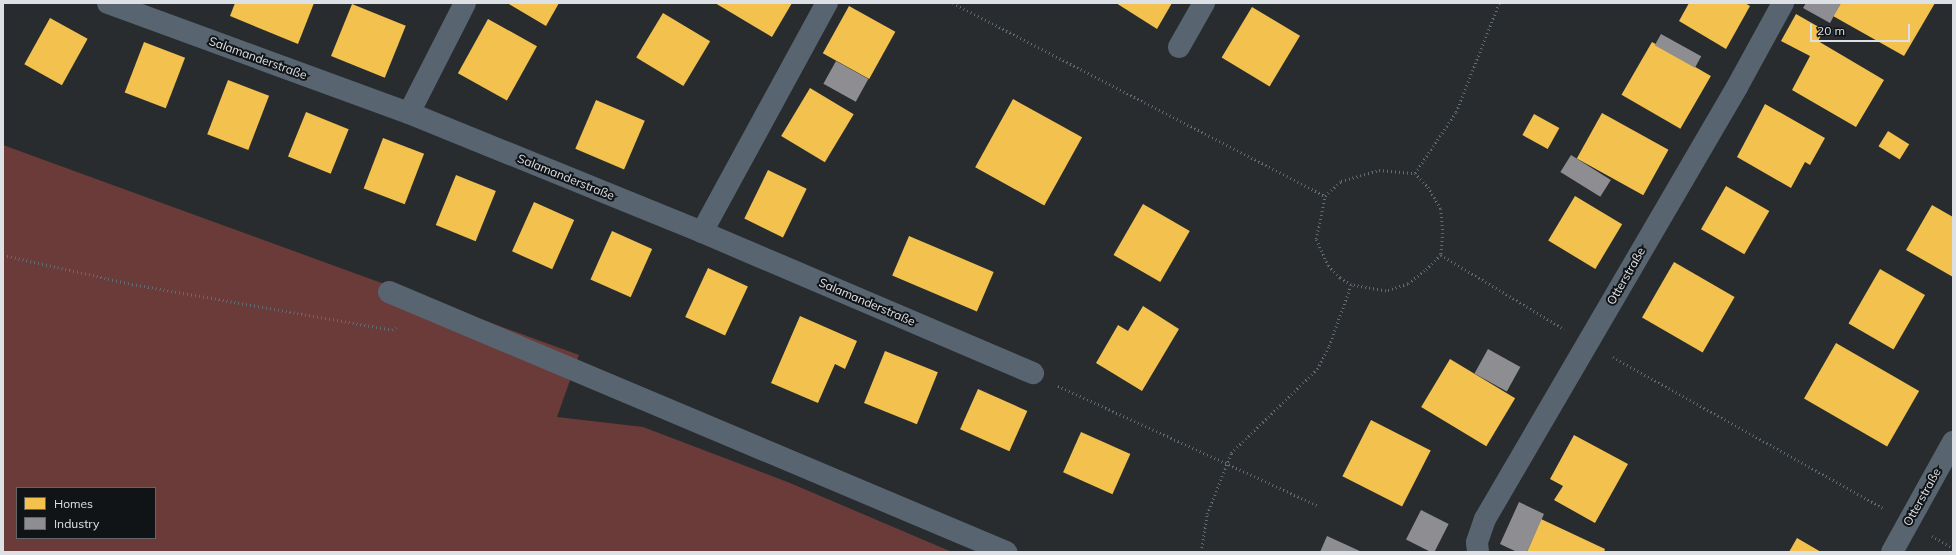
<!DOCTYPE html>
<html>
<head>
<meta charset="utf-8">
<style>
	body { margin:0 }
	#map { position:relative; width:1956px; height:555px; overflow:hidden; background:#282c2f; font-family:Mulish,sans-serif }
	div>[style] { position:absolute }
	.green>* { inset:0; background:#6b3b39 }
	.homes>* { inset:0; background:#f2c14e; transform-origin:0 0 }
	.industry>* { inset:0; background:#8d8d92; transform-origin:0 0 }
	.path>* { height:2.5px; margin-top:-1.25px; transform-origin:0; background:repeating-linear-gradient(90deg,#626b72 0 1px,transparent 0 4px) }
	.minor>* { height:22px; margin:-11px; padding:0 11px; transform-origin:11px; border-radius:11px; background:#586570 }
	span { translate:-50% -50%; white-space:nowrap; text-align:center; line-height:1.15; -webkit-text-stroke:4px #111417; paint-order:stroke }
	.street-label { font-size:12px; color:#dde1e5 }
	.frame { position:absolute; inset:0; border:4px solid #dde1e5; pointer-events:none }
	.legend { position:absolute; left:16px; top:487px; width:140px; height:52px; box-sizing:border-box; background:#111417; border:1px solid #636669; margin:0; padding:5px 7px; list-style:none; font-size:12px; color:#dde1e5 }
	.legend li { display:flex; align-items:center; gap:8px; height:20px }
	.legend b { width:20px; border:1px solid #636669 }
	.scale { position:absolute; left:1810px; top:24px; width:100px; height:18px; box-sizing:border-box; border:2px solid #dde1e5; border-top:0; padding-left:5px; font-size:12px; line-height:14px; white-space:nowrap; color:#dde1e5; -webkit-text-stroke:3px #111417; paint-order:stroke }
</style>
</head>
<body>
<div id="map">
	<div class="green">
		<i style="clip-path:polygon(evenodd,3px 145px,579px 355px,557px 417px,643px 427px,790px 483px,952px 552px,3px 552px,3px 145px,17px 488px,155px 488px,155px 538px,17px 538px,17px 488px)"></i>
	</div>
	<div class="homes">
		<i style="clip-path:polygon(235px 3px,314px 3px,298px 44px,230px 16px)"></i>
		<i style="clip-path:polygon(507px 3px,559px 3px,546px 26px)"></i>
		<i style="clip-path:polygon(715px 3px,792px 3px,772px 37px)"></i>
		<i style="clip-path:polygon(1116px 3px,1172px 3px,1157px 29px)"></i>
		<i style="clip-path:polygon(1689px 3px,1745px 3px,1750px 6px,1726px 49px,1679px 21px)"></i>
		<i style="clip-path:polygon(1841px 3px,1935px 3px,1904px 56px,1833px 16px)"></i>
		<i style="left:352px;top:4px;width:58px;height:56px;rotate:22deg"></i>
		<i style="left:849px;top:6px;width:53px;height:54px;rotate:29deg"></i>
		<i style="left:1252px;top:7px;width:56px;height:59px;rotate:31deg"></i>
		<i style="left:663px;top:13px;width:55px;height:52px;rotate:31deg"></i>
		<i style="clip-path:polygon(1796px 14px,1824px 30px,1818px 41px,1884px 80px,1856px 127px,1792px 90px,1810px 56px,1781px 41px)"></i>
		<i style="left:50px;top:18px;width:43px;height:53px;rotate:29deg"></i>
		<i style="left:488px;top:19px;width:56px;height:62px;rotate:29deg"></i>
		<i style="left:144px;top:42px;width:44px;height:54px;rotate:21deg"></i>
		<i style="left:1652px;top:42px;width:68px;height:61px;rotate:30deg"></i>
		<i style="left:228px;top:80px;width:44px;height:58px;rotate:21deg"></i>
		<i style="left:810px;top:88px;width:51px;height:56px;rotate:31deg"></i>
		<i style="left:1013px;top:99px;width:79px;height:78px;rotate:29deg"></i>
		<i style="left:596px;top:100px;width:53px;height:53px;rotate:23deg"></i>
		<i style="clip-path:polygon(1765px 104px,1825px 138px,1810px 165px,1805px 162px,1791px 188px,1737px 157px)"></i>
		<i style="left:306px;top:112px;width:46px;height:48px;rotate:22deg"></i>
		<i style="left:1602px;top:113px;width:76px;height:52px;rotate:29deg"></i>
		<i style="left:1534px;top:114px;width:29px;height:24px;rotate:29deg"></i>
		<i style="left:1888px;top:131px;width:25px;height:18px;rotate:32deg"></i>
		<i style="left:383px;top:138px;width:44px;height:54px;rotate:21deg"></i>
		<i style="left:768px;top:170px;width:43px;height:54px;rotate:26deg"></i>
		<i style="left:456px;top:175px;width:43px;height:54px;rotate:22deg"></i>
		<i style="left:1726px;top:186px;width:50px;height:50px;rotate:30deg"></i>
		<i style="left:1575px;top:196px;width:55px;height:52px;rotate:31deg"></i>
		<i style="left:534px;top:202px;width:44px;height:54px;rotate:24deg"></i>
		<i style="left:1143px;top:204px;width:54px;height:59px;rotate:30deg"></i>
		<i style="clip-path:polygon(1932px 205px,1953px 217px,1953px 277px,1906px 250px)"></i>
		<i style="left:612px;top:231px;width:44px;height:53px;rotate:24deg"></i>
		<i style="left:909px;top:236px;width:92px;height:43px;rotate:23deg"></i>
		<i style="left:1674px;top:262px;width:70px;height:64px;rotate:30deg"></i>
		<i style="left:708px;top:268px;width:44px;height:54px;rotate:25deg"></i>
		<i style="left:1880px;top:269px;width:52px;height:63px;rotate:30deg"></i>
		<i style="clip-path:polygon(1143px 306px,1179px 329px,1142px 391px,1096px 363px,1118px 325px,1128px 331px)"></i>
		<i style="clip-path:polygon(800px 316px,857px 341px,845px 369px,835px 364px,818px 403px,771px 383px)"></i>
		<i style="left:1836px;top:343px;width:96px;height:64px;rotate:30deg"></i>
		<i style="left:885px;top:351px;width:57px;height:56px;rotate:22deg"></i>
		<i style="left:1450px;top:359px;width:76px;height:56px;rotate:31deg"></i>
		<i style="left:978px;top:389px;width:54px;height:44px;rotate:24deg"></i>
		<i style="left:1371px;top:420px;width:67px;height:63px;rotate:27deg"></i>
		<i style="left:1081px;top:432px;width:54px;height:44px;rotate:24deg"></i>
		<i style="clip-path:polygon(1574px 435px,1628px 464px,1595px 523px,1554px 500px,1563px 486px,1550px 479px)"></i>
		<i style="clip-path:polygon(1541px 519px,1605px 549px,1604px 552px,1527px 552px)"></i>
		<i style="clip-path:polygon(1797px 538px,1821px 552px,1789px 552px)"></i>
	</div>
	<div class="industry">
		<i style="clip-path:polygon(1806px 3px,1841px 3px,1830px 23px,1803px 8px)"></i>
		<i style="left:1661px;top:34px;width:46px;height:13px;rotate:29deg"></i>
		<i style="left:836px;top:61px;width:37px;height:26px;rotate:29deg"></i>
		<i style="left:1571px;top:155px;width:47px;height:20px;rotate:32deg"></i>
		<i style="left:1488px;top:349px;width:37px;height:28px;rotate:29deg"></i>
		<i style="clip-path:polygon(1519px 502px,1544px 514px,1527px 552px,1517px 552px,1500px 544px)"></i>
		<i style="left:1421px;top:510px;width:31px;height:33px;rotate:27deg"></i>
		<i style="clip-path:polygon(1327px 536px,1362px 552px,1320px 552px)"></i>
	</div>
	<div class="path">
		<i style="left:953px;top:3px;width:419px;rotate:27.4deg"></i>
		<i style="left:1379px;top:170px;width:36px;rotate:5deg"></i>
		<i style="left:1415px;top:173px;width:19px;rotate:47deg"></i>
		<i style="left:1428px;top:187px;width:26px;rotate:59deg"></i>
		<i style="left:1441px;top:209px;width:24px;rotate:85deg"></i>
		<i style="left:1443px;top:233px;width:22px;rotate:95deg"></i>
		<i style="left:1441px;top:255px;width:23px;rotate:135deg"></i>
		<i style="left:1425px;top:271px;width:21px;rotate:143deg"></i>
		<i style="left:1408px;top:284px;width:23px;rotate:162deg"></i>
		<i style="left:1386px;top:291px;width:36px;rotate:-170deg"></i>
		<i style="left:1351px;top:285px;width:13px;rotate:-148deg"></i>
		<i style="left:1340px;top:278px;width:17px;rotate:-135deg"></i>
		<i style="left:1328px;top:266px;width:30px;rotate:-114deg"></i>
		<i style="left:1316px;top:239px;width:44px;rotate:-78.2deg"></i>
		<i style="left:1325px;top:196px;width:22px;rotate:-43deg"></i>
		<i style="left:1341px;top:181px;width:40px;rotate:-16deg"></i>
		<i style="left:1415px;top:173px;width:73px;rotate:-56.1deg"></i>
		<i style="left:1456px;top:112px;width:117px;rotate:-68.5deg"></i>
		<i style="left:3px;top:255px;width:132px;rotate:12.7deg"></i>
		<i style="left:132px;top:284px;width:264px;rotate:10deg"></i>
		<i style="left:392px;top:330px;width:5px;rotate:-37deg"></i>
		<i style="left:1441px;top:255px;width:144px;rotate:31deg"></i>
		<i style="left:1613px;top:357px;width:309px;rotate:29.2deg"></i>
		<i style="left:1058px;top:386px;width:285px;rotate:24.7deg"></i>
		<i style="left:1932px;top:536px;width:24px;rotate:30deg"></i>
		<i style="left:1201px;top:552px;width:38px;rotate:-81deg"></i>
		<i style="left:1207px;top:514px;width:66px;rotate:-68.5deg"></i>
		<i style="left:1231px;top:453px;width:120px;rotate:-44.3deg"></i>
		<i style="left:1317px;top:369px;width:26px;rotate:-62deg"></i>
		<i style="left:1329px;top:346px;width:65px;rotate:-70.2deg"></i>
	</div>
	<div class="minor">
		<i style="left:108px;top:3px;width:320px;rotate:20.1deg"></i>
		<i style="left:409px;top:113px;width:316px;rotate:22.1deg"></i>
		<i style="left:702px;top:232px;width:360px;rotate:23.1deg"></i>
		<i style="left:1179px;top:47px;width:51px;rotate:-60.4deg"></i>
		<i style="left:409px;top:113px;width:123px;rotate:-63deg"></i>
		<i style="left:702px;top:232px;width:261px;rotate:-61.4deg"></i>
		<i style="left:389px;top:292px;width:670px;rotate:22.85deg"></i>
		<i style="left:1478px;top:552px;width:10px;rotate:-96deg"></i>
		<i style="left:1477px;top:542px;width:24px;rotate:-71deg"></i>
		<i style="left:1485px;top:519px;width:500px;rotate:-59.74deg"></i>
		<i style="left:1737px;top:87px;width:96px;rotate:-61.3deg"></i>
		<i style="left:1892px;top:552px;width:126px;rotate:-61deg"></i>
	</div>
	<div class="street-label">
		<span style="left:258px;top:58px;rotate:20deg">Salamanderstraße</span>
		<span style="left:566px;top:177px;rotate:22deg">Salamanderstraße</span>
		<span style="left:1626px;top:276px;rotate:-60deg">Otterstraße</span>
		<span style="left:867px;top:302px;rotate:23deg">Salamanderstraße</span>
		<span style="left:1922px;top:497px;rotate:-61deg">Otterstraße</span>
	</div>
	<div class="frame"></div>
	<ul class="legend">
	<li><b style="height:11px;background:#f2c14e"></b>Homes</li>
	<li><b style="height:11px;background:#8d8d92"></b>Industry</li>
	</ul>
	<div class="scale">20 m</div>
</div>
</body>
</html>
